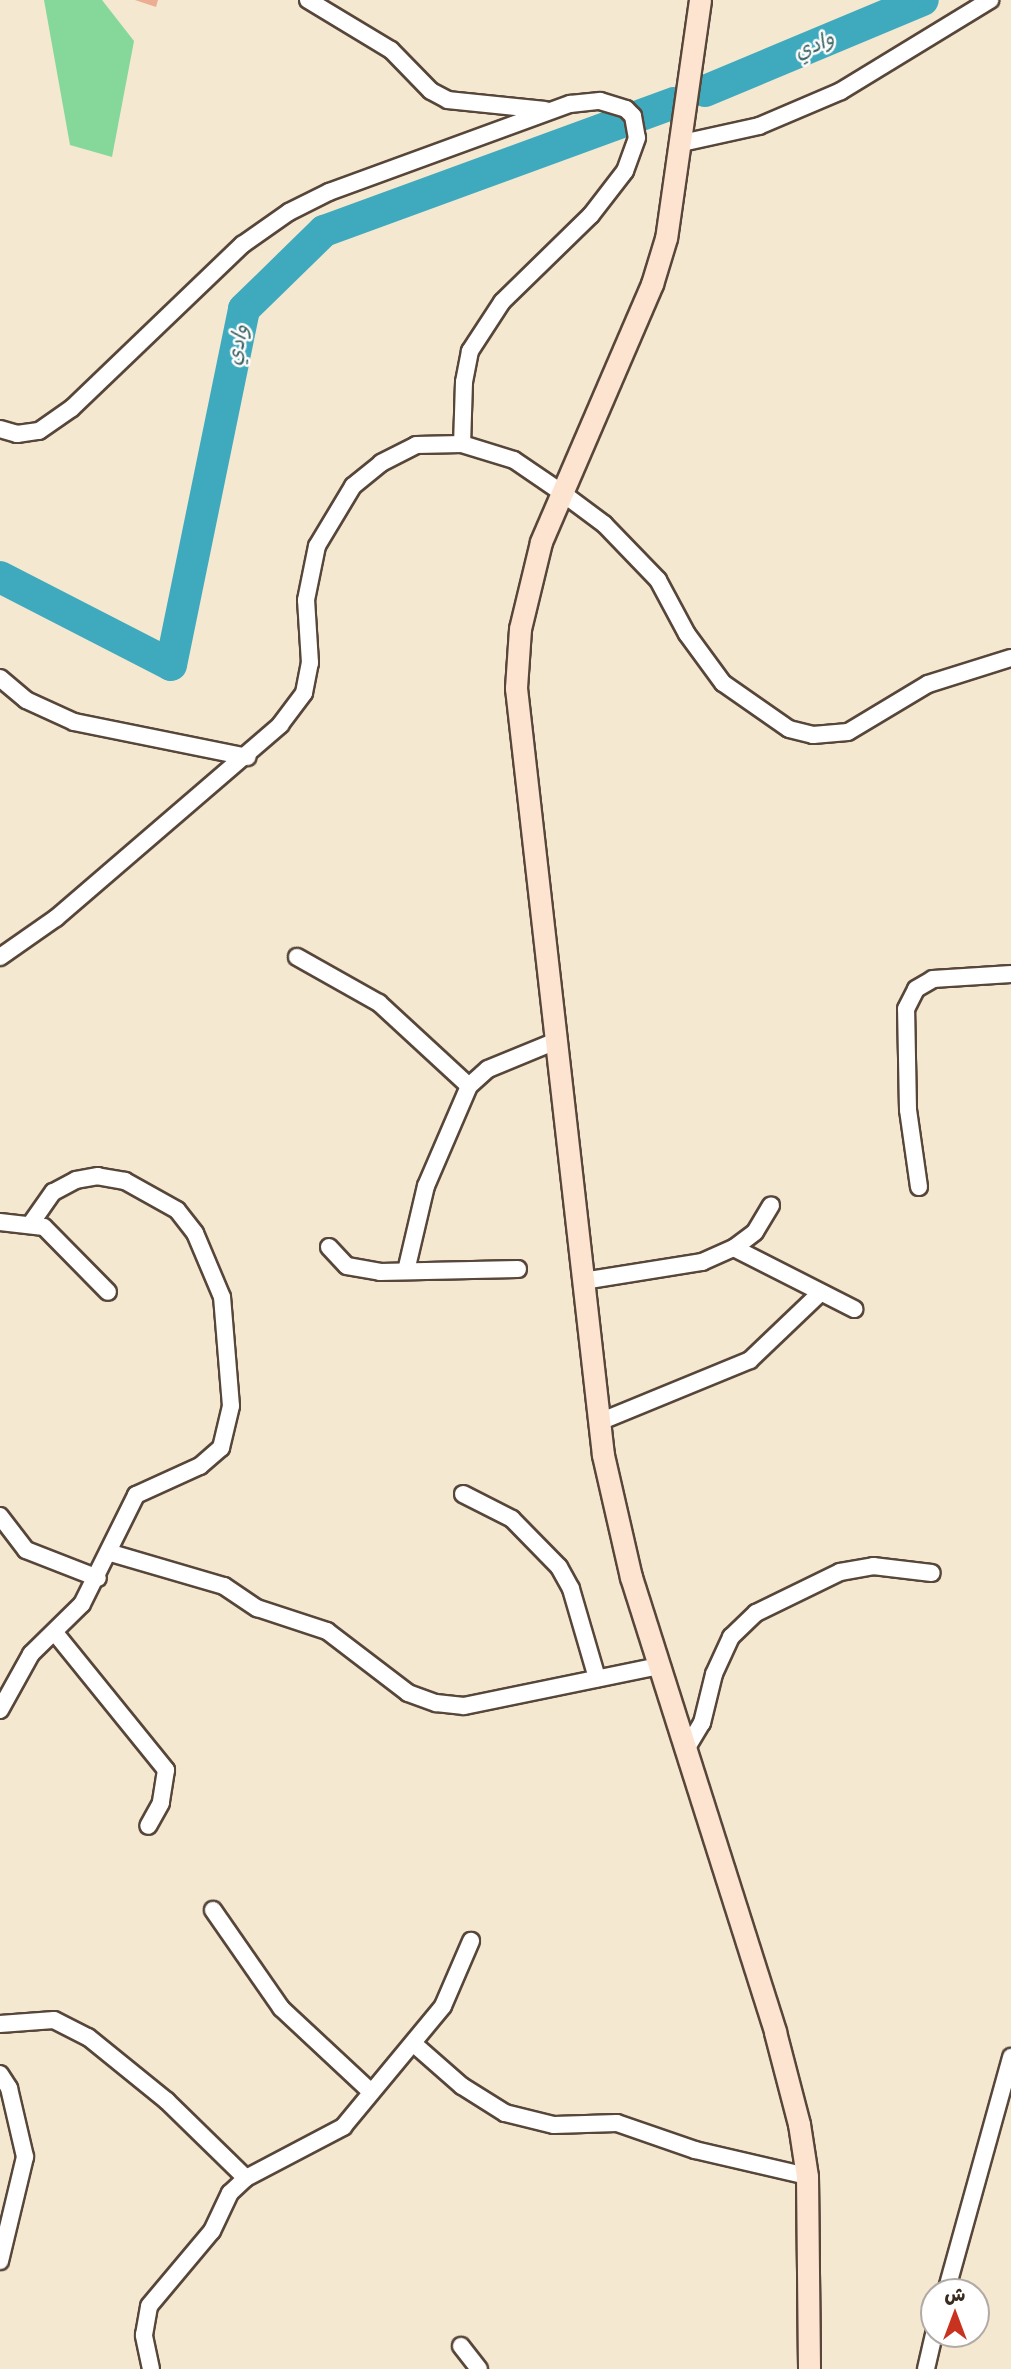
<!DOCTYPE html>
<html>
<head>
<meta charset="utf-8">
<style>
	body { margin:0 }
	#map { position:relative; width:1011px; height:2369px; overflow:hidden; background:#f4e8d1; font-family:Delius,"Playpen Sans Arabic",sans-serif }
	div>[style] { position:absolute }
	.green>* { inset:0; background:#85d89a }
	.river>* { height:32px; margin:-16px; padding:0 16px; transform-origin:16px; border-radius:16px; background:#3faabe }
	.building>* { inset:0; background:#ecad93 }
	.roads { filter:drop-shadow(2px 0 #574639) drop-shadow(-2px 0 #574639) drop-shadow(0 2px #574639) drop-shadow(0 -2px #574639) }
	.minor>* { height:16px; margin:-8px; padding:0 8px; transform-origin:8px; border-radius:8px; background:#fff }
	.secondary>* { height:21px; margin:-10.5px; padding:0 10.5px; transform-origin:10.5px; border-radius:10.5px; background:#fde4d1 }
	span { translate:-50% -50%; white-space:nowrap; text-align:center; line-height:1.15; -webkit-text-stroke:5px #fff; paint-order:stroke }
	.water-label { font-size:21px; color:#3d6466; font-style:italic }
	.north { position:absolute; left:920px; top:2278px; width:70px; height:70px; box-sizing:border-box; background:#fff; border:2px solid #b1aaa5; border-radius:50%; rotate:0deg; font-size:19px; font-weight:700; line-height:28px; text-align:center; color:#3b2a1e }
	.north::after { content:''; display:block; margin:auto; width:24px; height:32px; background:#c8321e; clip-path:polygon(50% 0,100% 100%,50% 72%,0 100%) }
</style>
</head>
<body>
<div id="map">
	<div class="green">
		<i style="clip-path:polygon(44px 0,102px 0,134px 41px,112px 157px,70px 145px)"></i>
	</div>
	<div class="river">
		<i style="left:705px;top:91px;width:236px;rotate:-22.7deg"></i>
		<i style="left:0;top:577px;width:192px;rotate:27.2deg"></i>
		<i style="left:171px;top:665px;width:363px;rotate:-78.4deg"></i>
		<i style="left:244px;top:309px;width:112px;rotate:-44.3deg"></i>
		<i style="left:324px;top:231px;width:372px;rotate:-20.1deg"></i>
	</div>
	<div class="building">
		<i style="clip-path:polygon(135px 0,158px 0,156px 7px)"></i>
	</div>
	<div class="roads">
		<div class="minor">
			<i style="left:308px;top:0;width:97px;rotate:31.1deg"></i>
			<i style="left:391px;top:50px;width:57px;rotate:45.7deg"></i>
			<i style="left:431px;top:91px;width:19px;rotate:28deg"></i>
			<i style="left:448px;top:100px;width:97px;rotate:5.9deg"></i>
			<i style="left:682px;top:143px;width:79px;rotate:-12.4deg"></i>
			<i style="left:759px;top:126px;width:89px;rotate:-23.1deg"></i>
			<i style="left:841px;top:91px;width:175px;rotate:-31.4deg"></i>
			<i style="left:0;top:429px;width:18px;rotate:16deg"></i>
			<i style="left:17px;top:434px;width:22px;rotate:-8deg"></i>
			<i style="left:39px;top:431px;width:40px;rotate:-34.9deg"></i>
			<i style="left:72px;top:408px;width:236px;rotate:-43.8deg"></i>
			<i style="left:242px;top:245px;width:57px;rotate:-35.1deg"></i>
			<i style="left:289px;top:212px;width:45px;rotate:-26.6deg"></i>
			<i style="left:329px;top:192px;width:257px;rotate:-20.1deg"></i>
			<i style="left:570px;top:104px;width:30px;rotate:-6deg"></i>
			<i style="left:600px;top:101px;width:27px;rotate:17deg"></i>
			<i style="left:626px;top:109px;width:10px;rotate:45deg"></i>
			<i style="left:633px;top:116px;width:22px;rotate:80deg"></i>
			<i style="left:637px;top:138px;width:35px;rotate:110deg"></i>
			<i style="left:625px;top:171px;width:56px;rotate:127.7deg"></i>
			<i style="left:591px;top:215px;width:124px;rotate:135.7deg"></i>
			<i style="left:502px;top:302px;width:59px;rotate:123.1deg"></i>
			<i style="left:470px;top:351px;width:32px;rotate:101deg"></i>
			<i style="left:464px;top:382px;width:62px;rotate:91.8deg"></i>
			<i style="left:0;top:678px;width:34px;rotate:40deg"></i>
			<i style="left:26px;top:700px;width:53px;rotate:24.6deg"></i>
			<i style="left:74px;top:722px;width:177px;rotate:11.4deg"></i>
			<i style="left:0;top:957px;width:68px;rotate:-34.9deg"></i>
			<i style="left:56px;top:918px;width:296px;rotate:-40.7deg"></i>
			<i style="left:280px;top:725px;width:40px;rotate:-53deg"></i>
			<i style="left:304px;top:693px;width:31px;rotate:-79deg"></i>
			<i style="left:310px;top:663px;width:63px;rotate:-93.6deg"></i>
			<i style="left:306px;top:600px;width:55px;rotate:-78.5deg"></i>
			<i style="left:317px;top:546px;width:70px;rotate:-59deg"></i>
			<i style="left:353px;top:486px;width:36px;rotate:-39deg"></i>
			<i style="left:381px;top:463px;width:39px;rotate:-27deg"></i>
			<i style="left:416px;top:445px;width:46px;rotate:-1.2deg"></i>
			<i style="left:462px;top:444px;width:54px;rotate:17.1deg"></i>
			<i style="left:514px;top:460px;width:57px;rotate:34.2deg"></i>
			<i style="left:561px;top:492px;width:54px;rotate:36.7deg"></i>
			<i style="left:604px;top:524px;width:78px;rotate:46deg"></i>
			<i style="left:658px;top:580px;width:61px;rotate:61.8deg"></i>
			<i style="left:687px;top:634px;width:61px;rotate:53.7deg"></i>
			<i style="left:723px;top:683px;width:80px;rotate:34.9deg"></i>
			<i style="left:789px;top:729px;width:25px;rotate:14deg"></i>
			<i style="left:813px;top:735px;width:35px;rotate:-5deg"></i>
			<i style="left:848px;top:732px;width:93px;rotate:-31deg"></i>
			<i style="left:928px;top:684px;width:87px;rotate:-17.4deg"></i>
			<i style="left:297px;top:957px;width:94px;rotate:29.3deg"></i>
			<i style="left:379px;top:1003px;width:122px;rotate:42.7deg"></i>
			<i style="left:919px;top:1187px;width:78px;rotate:-98.1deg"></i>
			<i style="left:908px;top:1110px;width:101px;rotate:-91.1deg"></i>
			<i style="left:906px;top:1009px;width:22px;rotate:-63deg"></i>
			<i style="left:916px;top:989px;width:20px;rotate:-30deg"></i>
			<i style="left:933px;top:979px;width:78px;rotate:-3.7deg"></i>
			<i style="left:0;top:1222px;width:44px;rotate:6.5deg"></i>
			<i style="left:44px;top:1227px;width:91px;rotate:45.4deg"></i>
			<i style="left:329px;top:1247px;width:26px;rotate:47deg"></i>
			<i style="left:347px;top:1266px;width:34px;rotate:10deg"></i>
			<i style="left:380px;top:1272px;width:138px;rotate:-1.2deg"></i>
			<i style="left:734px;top:1248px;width:135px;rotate:26.9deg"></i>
			<i style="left:406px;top:1271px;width:87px;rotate:-76.8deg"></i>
			<i style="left:426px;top:1186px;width:109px;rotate:-66.7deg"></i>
			<i style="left:469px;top:1086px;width:25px;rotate:-42deg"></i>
			<i style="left:488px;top:1069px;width:74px;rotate:-22.4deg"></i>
			<i style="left:583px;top:1281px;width:121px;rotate:-9.1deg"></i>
			<i style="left:702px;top:1262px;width:35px;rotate:-24deg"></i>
			<i style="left:734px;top:1248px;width:26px;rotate:-37deg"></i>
			<i style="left:755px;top:1232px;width:31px;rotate:-59deg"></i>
			<i style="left:599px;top:1422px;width:163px;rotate:-22.3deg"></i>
			<i style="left:750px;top:1360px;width:97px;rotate:-43.7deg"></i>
			<i style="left:463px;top:1494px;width:55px;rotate:27deg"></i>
			<i style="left:512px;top:1519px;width:67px;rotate:45.6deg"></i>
			<i style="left:559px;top:1567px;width:25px;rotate:61deg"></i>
			<i style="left:571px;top:1589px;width:93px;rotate:73.7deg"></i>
			<i style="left:0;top:1516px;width:43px;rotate:52.6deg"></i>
			<i style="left:26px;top:1550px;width:77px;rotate:21.3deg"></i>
			<i style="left:111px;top:1553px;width:118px;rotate:16.3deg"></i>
			<i style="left:224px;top:1586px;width:40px;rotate:34deg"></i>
			<i style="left:257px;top:1608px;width:74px;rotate:18.2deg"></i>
			<i style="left:327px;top:1631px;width:102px;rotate:37.4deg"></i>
			<i style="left:408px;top:1693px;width:30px;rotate:20deg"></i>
			<i style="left:436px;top:1703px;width:28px;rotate:6deg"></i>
			<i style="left:464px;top:1706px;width:199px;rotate:-11.6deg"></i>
			<i style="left:56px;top:1634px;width:175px;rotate:51deg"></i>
			<i style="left:166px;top:1770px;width:33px;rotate:99deg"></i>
			<i style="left:161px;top:1803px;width:26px;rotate:119deg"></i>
			<i style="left:0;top:1710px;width:64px;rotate:-61deg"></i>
			<i style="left:31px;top:1654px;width:71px;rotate:-44.4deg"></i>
			<i style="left:82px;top:1604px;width:122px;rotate:-63.6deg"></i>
			<i style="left:136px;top:1495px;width:70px;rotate:-24.4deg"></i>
			<i style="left:200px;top:1466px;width:28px;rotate:-41deg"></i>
			<i style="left:221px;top:1448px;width:43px;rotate:-76.6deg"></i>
			<i style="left:231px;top:1406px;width:109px;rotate:-94.7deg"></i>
			<i style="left:222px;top:1297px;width:69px;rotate:-112.9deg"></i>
			<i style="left:195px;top:1233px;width:29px;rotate:-128deg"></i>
			<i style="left:177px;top:1210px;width:60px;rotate:-150.9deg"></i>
			<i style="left:125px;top:1181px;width:27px;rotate:-170deg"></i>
			<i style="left:98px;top:1176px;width:22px;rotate:170deg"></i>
			<i style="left:76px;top:1180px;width:26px;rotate:152deg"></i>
			<i style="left:53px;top:1192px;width:38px;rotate:125deg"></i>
			<i style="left:685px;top:1751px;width:33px;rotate:-59deg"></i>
			<i style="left:702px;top:1723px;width:50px;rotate:-76.2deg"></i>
			<i style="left:714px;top:1674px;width:41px;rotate:-65.3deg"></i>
			<i style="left:731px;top:1637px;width:35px;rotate:-44deg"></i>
			<i style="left:756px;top:1613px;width:93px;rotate:-26deg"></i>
			<i style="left:840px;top:1572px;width:34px;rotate:-10deg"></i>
			<i style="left:873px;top:1566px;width:59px;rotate:6.8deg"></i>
			<i style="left:213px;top:1910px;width:119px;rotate:55.2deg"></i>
			<i style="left:281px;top:2008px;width:123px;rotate:43deg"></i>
			<i style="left:0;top:2024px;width:54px;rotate:-4.2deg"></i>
			<i style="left:54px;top:2020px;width:38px;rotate:27deg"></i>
			<i style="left:88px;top:2037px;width:102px;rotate:39deg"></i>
			<i style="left:167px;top:2101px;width:110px;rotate:44.3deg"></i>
			<i style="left:414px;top:2044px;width:64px;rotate:41.2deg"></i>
			<i style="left:462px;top:2086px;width:51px;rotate:32.1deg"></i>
			<i style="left:505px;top:2113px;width:50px;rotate:13.8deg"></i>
			<i style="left:554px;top:2125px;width:63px;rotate:-1.8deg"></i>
			<i style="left:617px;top:2123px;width:83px;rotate:19.1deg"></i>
			<i style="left:695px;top:2150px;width:115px;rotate:13.1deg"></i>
			<i style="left:0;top:2074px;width:17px;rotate:57deg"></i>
			<i style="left:9px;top:2088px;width:71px;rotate:76.9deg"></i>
			<i style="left:25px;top:2157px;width:107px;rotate:103.5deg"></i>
			<i style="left:946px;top:2292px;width:244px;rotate:-74.5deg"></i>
			<i style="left:461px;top:2346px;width:29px;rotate:52deg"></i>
			<i style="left:151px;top:2369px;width:35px;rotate:-102deg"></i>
			<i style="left:144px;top:2335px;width:29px;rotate:-80deg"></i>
			<i style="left:149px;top:2306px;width:98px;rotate:-50deg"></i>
			<i style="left:212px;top:2231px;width:42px;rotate:-64.7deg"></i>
			<i style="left:230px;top:2193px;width:22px;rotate:-43deg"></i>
			<i style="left:246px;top:2178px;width:110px;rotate:-27.7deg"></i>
			<i style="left:343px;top:2127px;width:157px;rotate:-50.4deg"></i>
			<i style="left:443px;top:2006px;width:71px;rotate:-66.7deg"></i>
			<i style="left:926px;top:2369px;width:36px;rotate:-77deg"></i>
		</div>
		<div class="secondary">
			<i style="left:700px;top:0;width:240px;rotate:98.1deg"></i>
			<i style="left:666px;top:238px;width:48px;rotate:106.9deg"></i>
			<i style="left:652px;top:284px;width:281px;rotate:113.3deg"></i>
			<i style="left:541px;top:542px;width:89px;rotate:103.6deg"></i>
			<i style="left:520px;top:629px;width:59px;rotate:93.9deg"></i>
			<i style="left:516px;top:688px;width:772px;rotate:83.53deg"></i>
			<i style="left:603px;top:1455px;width:125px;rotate:77.1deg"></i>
			<i style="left:631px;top:1577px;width:477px;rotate:72.4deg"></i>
			<i style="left:775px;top:2032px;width:95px;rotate:75.4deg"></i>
			<i style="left:799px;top:2124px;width:53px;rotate:81.3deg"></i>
			<i style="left:807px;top:2176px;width:193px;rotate:89.4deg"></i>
		</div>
	</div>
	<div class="water-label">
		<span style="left:814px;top:45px;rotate:-23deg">وادي</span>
		<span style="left:237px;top:345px;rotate:-78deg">وادي</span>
	</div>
	<div class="north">ش</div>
</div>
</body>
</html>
